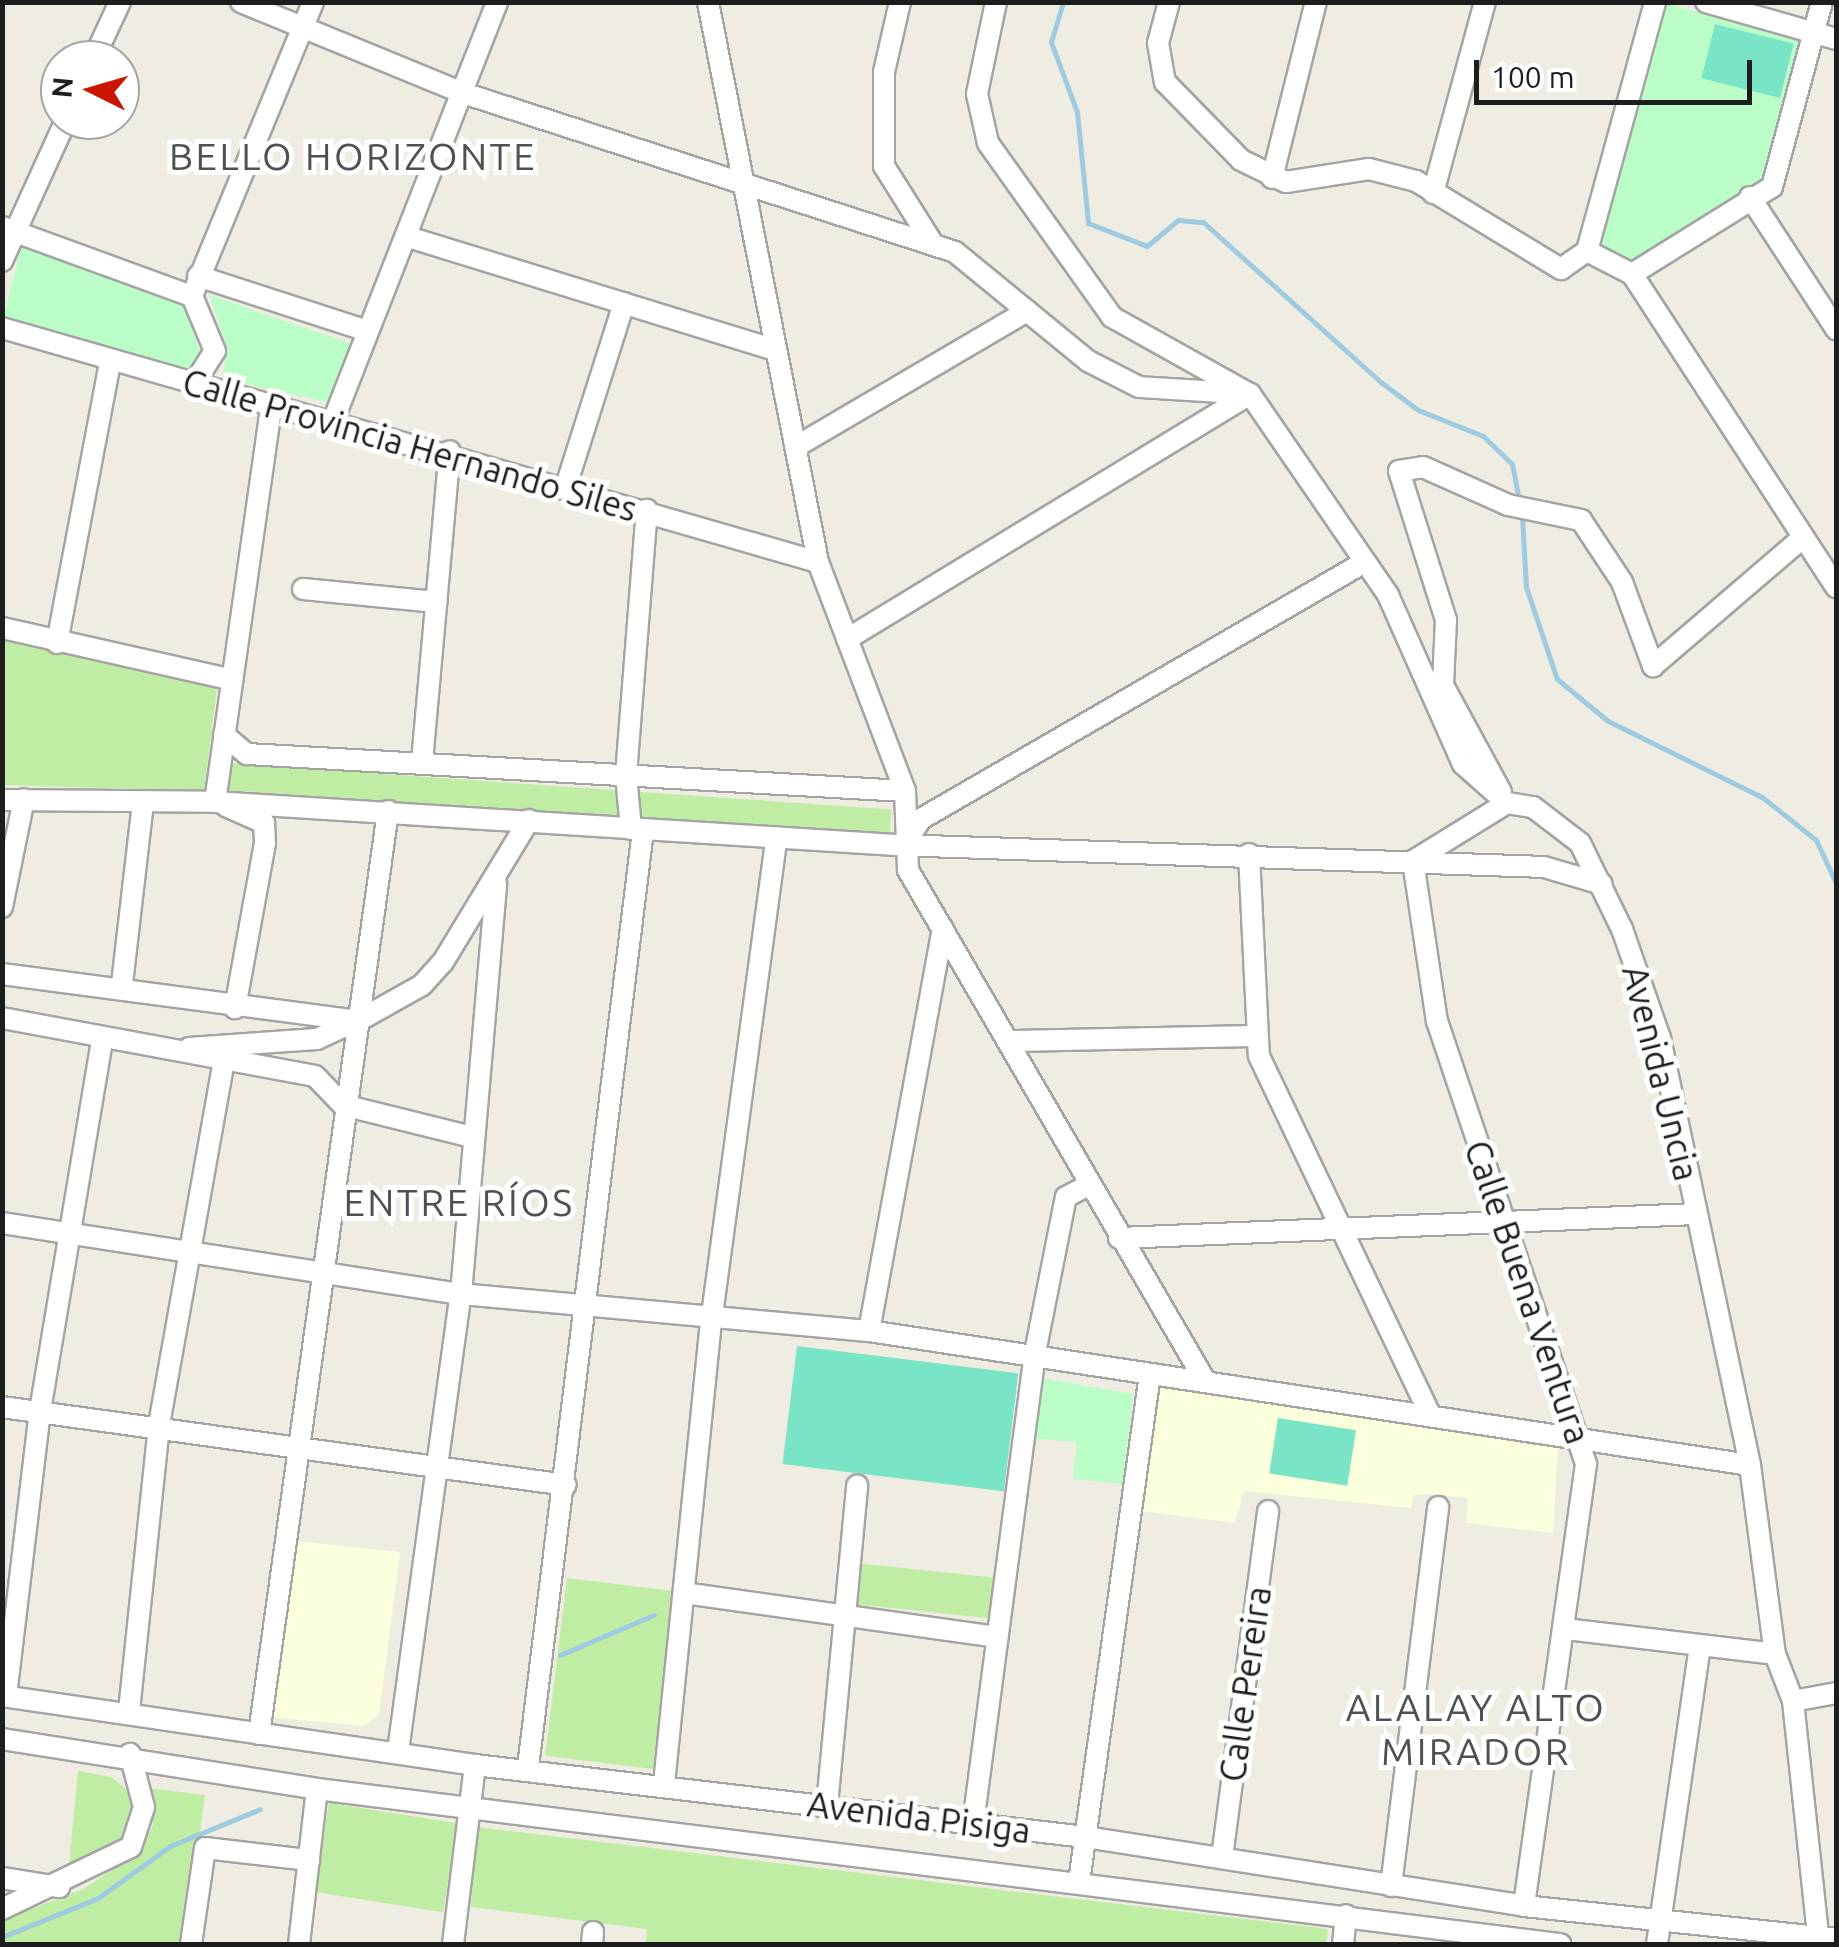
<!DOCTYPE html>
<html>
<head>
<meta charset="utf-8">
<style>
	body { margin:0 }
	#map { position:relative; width:1839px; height:1947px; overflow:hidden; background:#efece2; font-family:Ubuntu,sans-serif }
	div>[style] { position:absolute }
	.education>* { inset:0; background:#fbffdb }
	.grass>* { inset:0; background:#c0eda4; transform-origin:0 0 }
	.park>* { inset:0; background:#bbfdc7 }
	.pitch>* { inset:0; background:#7ae4c6; transform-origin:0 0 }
	.stream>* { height:5px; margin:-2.5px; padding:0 2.5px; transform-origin:2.5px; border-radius:2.5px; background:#9fcbe0 }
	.roads { filter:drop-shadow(2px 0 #a4a4a4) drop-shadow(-2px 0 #a4a4a4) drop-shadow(0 2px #a4a4a4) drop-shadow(0 -2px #a4a4a4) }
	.minor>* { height:20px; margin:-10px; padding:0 10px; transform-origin:10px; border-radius:10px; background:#fff }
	span { translate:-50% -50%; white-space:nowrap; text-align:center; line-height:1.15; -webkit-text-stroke:10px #fff; paint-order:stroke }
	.street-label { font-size:35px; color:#1d1d1d }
	.neighbourhood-label { font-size:38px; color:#505050; letter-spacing:2.5px }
	.frame { position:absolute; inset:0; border:5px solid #1d1d1d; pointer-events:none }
	.north { position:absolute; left:40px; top:40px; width:100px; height:100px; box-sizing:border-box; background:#fff; border:2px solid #a5a5a5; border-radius:50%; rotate:275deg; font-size:28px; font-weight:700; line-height:40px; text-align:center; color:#1d1d1d }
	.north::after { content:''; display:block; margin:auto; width:35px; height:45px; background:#ca1500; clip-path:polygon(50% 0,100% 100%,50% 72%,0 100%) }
	.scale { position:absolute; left:1474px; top:60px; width:278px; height:45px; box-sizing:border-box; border:5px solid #1d1d1d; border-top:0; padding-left:12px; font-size:30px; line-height:35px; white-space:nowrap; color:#1d1d1d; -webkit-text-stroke:8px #fff; paint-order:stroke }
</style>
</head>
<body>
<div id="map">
	<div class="education">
		<i style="clip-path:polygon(1157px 1385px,1558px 1446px,1553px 1533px,1466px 1523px,1468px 1498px,1425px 1494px,1414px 1495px,1411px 1508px,1244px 1491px,1235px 1523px,1141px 1511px)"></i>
		<i style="clip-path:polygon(287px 1540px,400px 1552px,379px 1714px,364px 1726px,267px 1717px)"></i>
	</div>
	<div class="grass">
		<i style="clip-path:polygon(3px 640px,217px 688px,204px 791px,3px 785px)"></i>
		<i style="left:227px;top:763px;width:666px;height:27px;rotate:4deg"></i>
		<i style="left:855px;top:1563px;width:139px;height:41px;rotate:6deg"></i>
		<i style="left:567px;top:1578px;width:109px;height:179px;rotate:7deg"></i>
		<i style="clip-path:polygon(78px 1771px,111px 1777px,131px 1793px,133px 1817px,117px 1849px,68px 1876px)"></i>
		<i style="clip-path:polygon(148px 1788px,205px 1795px,185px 1944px,3px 1944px,3px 1920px,83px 1889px,138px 1853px,153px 1825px)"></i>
		<i style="left:329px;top:1803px;width:130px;height:90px;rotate:9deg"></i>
		<i style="clip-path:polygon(476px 1827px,1328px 1929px,1326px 1944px,646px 1944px,647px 1929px,471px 1907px)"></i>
	</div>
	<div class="park">
		<i style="clip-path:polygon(1664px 3px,1801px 40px,1765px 176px,1637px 261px,1593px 249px)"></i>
		<i style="clip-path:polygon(22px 245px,185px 305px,202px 359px,191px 374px,3px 319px)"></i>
		<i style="clip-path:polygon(209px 295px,352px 344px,331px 403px,223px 379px,227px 348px)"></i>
		<i style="clip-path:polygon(1041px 1378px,1133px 1394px,1123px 1484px,1073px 1479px,1077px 1442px,1028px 1438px)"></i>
	</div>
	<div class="pitch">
		<i style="left:1715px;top:24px;width:81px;height:56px;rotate:14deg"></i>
		<i style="left:797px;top:1346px;width:223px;height:119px;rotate:7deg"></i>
		<i style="left:1278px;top:1418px;width:79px;height:56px;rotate:9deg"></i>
	</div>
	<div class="stream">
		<i style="left:1063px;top:2px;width:42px;rotate:106.7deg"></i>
		<i style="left:1051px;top:42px;width:75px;rotate:69.6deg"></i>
		<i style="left:1077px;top:112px;width:112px;rotate:84.3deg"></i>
		<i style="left:1088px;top:223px;width:63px;rotate:21.3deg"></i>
		<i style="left:1147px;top:246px;width:40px;rotate:-40deg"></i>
		<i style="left:1178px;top:220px;width:25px;rotate:5deg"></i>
		<i style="left:1203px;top:222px;width:241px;rotate:42deg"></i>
		<i style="left:1382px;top:383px;width:45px;rotate:36.9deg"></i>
		<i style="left:1418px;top:410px;width:70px;rotate:21.8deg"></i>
		<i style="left:1483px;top:436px;width:40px;rotate:44deg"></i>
		<i style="left:1512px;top:464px;width:37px;rotate:79deg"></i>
		<i style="left:1522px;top:516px;width:71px;rotate:86.8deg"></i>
		<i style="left:1526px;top:587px;width:97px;rotate:71.4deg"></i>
		<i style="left:1557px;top:679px;width:66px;rotate:39.5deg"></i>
		<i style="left:1608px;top:721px;width:172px;rotate:26.3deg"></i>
		<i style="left:1762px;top:797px;width:69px;rotate:38.5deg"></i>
		<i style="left:1816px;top:840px;width:47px;rotate:65.1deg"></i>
		<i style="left:1836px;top:1005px;width:28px;rotate:90deg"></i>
		<i style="left:560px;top:1655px;width:102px;rotate:-23.1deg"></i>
		<i style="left:2px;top:1937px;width:104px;rotate:-22.1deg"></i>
		<i style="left:98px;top:1898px;width:89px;rotate:-35.8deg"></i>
		<i style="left:170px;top:1846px;width:97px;rotate:-22.3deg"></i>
	</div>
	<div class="roads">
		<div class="minor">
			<i style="left:241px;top:2px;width:237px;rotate:22.3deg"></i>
			<i style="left:460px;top:92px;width:520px;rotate:17.91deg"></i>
			<i style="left:955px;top:252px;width:172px;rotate:39.3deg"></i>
			<i style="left:1088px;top:361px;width:57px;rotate:27deg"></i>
			<i style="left:1139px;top:387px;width:111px;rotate:3.6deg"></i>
			<i style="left:708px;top:2px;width:571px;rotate:78.89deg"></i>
			<i style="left:818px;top:562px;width:245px;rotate:69.2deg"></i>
			<i style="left:905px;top:791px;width:79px;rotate:87.8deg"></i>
			<i style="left:908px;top:870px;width:589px;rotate:59.82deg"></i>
			<i style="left:900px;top:2px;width:72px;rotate:102.9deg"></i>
			<i style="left:884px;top:72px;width:94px;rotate:90deg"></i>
			<i style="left:884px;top:166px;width:92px;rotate:57.9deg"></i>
			<i style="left:996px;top:2px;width:94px;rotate:101.7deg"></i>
			<i style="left:977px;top:94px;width:50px;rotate:77.3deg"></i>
			<i style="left:988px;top:143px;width:214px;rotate:54.5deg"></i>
			<i style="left:1112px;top:317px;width:158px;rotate:29.2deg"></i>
			<i style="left:1250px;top:394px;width:244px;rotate:55.5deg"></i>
			<i style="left:1388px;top:595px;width:185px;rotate:66.1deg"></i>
			<i style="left:1463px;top:764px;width:59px;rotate:41.6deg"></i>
			<i style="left:1507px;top:803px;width:26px;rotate:9deg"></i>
			<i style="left:1533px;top:807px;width:59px;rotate:37.5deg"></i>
			<i style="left:1580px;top:843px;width:96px;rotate:64deg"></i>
			<i style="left:1622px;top:929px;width:115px;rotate:70.8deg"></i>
			<i style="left:1660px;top:1038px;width:436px;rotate:78.1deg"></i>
			<i style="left:1750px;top:1465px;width:191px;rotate:82.5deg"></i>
			<i style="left:1775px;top:1654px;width:50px;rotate:69deg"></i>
			<i style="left:1793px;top:1701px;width:244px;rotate:83.9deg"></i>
			<i style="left:1169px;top:2px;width:42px;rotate:105deg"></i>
			<i style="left:1158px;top:43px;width:40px;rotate:80deg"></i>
			<i style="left:1165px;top:82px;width:109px;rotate:45.7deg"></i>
			<i style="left:1241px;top:160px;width:50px;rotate:26.1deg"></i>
			<i style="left:1286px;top:182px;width:84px;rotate:-8.9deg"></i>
			<i style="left:1369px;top:169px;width:49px;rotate:14.3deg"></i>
			<i style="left:1416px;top:181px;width:170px;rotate:31.3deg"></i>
			<i style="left:1561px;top:269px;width:32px;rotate:-35deg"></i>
			<i style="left:1587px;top:251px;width:258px;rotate:-74.7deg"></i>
			<i style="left:1706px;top:2px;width:135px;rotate:15.9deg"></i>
			<i style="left:93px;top:60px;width:64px;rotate:-65deg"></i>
			<i style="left:1272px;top:178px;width:181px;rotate:-76deg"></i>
			<i style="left:1433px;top:193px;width:198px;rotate:-74.8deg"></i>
			<i style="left:1750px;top:197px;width:158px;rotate:56.9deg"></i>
			<i style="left:2px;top:227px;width:202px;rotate:20deg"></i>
			<i style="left:408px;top:237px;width:384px;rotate:17.1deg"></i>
			<i style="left:1587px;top:251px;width:51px;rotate:27.1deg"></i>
			<i style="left:1632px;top:274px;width:374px;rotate:56.9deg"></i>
			<i style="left:2px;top:261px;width:155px;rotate:-65.6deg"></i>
			<i style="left:1632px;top:274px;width:165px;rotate:-31.9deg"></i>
			<i style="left:1772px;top:187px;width:192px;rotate:-74.9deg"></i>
			<i style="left:198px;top:276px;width:178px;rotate:18deg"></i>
			<i style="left:2px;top:328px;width:849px;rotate:16deg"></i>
			<i style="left:194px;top:384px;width:39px;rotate:-58deg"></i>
			<i style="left:215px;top:351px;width:60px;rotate:-112.7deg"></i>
			<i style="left:192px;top:296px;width:318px;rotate:-67.6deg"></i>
			<i style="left:335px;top:416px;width:445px;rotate:-68.6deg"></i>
			<i style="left:797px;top:446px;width:267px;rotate:-30.4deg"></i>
			<i style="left:566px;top:486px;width:192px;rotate:-72.4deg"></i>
			<i style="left:303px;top:589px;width:134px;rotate:5.6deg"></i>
			<i style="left:2px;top:628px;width:236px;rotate:12.7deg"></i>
			<i style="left:847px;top:639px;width:469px;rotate:-31.3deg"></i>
			<i style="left:57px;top:643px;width:286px;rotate:-79.3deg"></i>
			<i style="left:224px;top:735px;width:30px;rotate:40deg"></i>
			<i style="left:247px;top:754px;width:659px;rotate:3.22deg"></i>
			<i style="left:422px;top:762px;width:312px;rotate:-84.9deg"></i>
			<i style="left:1501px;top:792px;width:122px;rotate:-118.5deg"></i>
			<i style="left:1443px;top:685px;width:65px;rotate:-87.4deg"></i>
			<i style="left:1446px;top:620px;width:156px;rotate:-107.5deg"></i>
			<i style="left:1399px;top:471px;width:24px;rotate:-9deg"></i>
			<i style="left:1423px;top:467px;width:93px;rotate:24.1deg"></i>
			<i style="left:1508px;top:505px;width:75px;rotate:11.6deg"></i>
			<i style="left:1581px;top:520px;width:74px;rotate:56.5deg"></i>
			<i style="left:1622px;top:582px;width:90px;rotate:69.7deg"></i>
			<i style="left:1653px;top:666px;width:195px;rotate:-40.6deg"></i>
			<i style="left:2px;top:800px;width:213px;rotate:0.5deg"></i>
			<i style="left:215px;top:802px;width:682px;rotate:3.61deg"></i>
			<i style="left:896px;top:845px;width:648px;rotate:1.94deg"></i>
			<i style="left:1544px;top:867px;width:60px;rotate:16.3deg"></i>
			<i style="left:215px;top:802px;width:397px;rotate:-81.9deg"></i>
			<i style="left:1507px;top:803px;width:110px;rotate:148.3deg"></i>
			<i style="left:1413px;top:861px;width:162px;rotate:81.5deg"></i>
			<i style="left:1437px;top:1021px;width:467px;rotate:71.4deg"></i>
			<i style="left:1586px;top:1464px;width:446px;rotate:98deg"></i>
			<i style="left:226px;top:806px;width:42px;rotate:24.1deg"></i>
			<i style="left:264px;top:823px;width:20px;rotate:87deg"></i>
			<i style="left:265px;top:843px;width:168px;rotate:100.3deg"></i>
			<i style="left:631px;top:829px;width:54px;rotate:-95.3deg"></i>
			<i style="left:626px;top:775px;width:266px;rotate:-85.5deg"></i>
			<i style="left:907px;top:840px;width:25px;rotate:-56deg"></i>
			<i style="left:921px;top:819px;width:511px;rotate:-30.08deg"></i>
			<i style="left:1249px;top:854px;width:202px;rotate:87.2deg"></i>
			<i style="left:1259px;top:1056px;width:395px;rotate:64.5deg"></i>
			<i style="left:2px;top:907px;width:110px;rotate:-78.5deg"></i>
			<i style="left:2px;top:974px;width:359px;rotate:7.5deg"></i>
			<i style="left:358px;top:1021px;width:73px;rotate:-29.4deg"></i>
			<i style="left:422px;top:985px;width:31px;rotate:-48deg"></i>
			<i style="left:443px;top:962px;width:166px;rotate:-58.8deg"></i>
			<i style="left:122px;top:984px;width:183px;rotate:-83.4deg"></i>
			<i style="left:2px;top:1018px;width:318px;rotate:10.5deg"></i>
			<i style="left:315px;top:1076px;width:40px;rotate:46deg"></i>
			<i style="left:343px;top:1105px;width:133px;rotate:13.9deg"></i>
			<i style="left:1012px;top:1041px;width:243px;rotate:-1.2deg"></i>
			<i style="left:189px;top:1048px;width:128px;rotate:-4deg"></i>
			<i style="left:317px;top:1039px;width:43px;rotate:-24.8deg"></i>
			<i style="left:2px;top:1223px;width:464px;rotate:8.8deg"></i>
			<i style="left:461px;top:1294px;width:410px;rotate:5.2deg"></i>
			<i style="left:869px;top:1331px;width:891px;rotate:8.65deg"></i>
			<i style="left:1119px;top:1238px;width:578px;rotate:-2.38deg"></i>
			<i style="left:869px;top:1331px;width:409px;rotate:-79.6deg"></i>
			<i style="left:2px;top:1407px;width:569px;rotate:7.87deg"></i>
			<i style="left:684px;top:1593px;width:316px;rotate:8deg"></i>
			<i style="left:1566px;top:1629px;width:210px;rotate:6.8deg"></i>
			<i style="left:2px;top:1696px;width:478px;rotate:8.3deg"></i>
			<i style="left:475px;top:1765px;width:614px;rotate:6.73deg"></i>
			<i style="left:1085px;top:1837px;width:444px;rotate:8.9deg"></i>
			<i style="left:1524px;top:1906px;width:314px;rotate:6deg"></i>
			<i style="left:6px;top:1696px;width:287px;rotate:-83.2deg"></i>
			<i style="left:40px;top:1411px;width:376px;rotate:-80.5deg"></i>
			<i style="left:1793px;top:1701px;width:44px;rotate:-10.5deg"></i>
			<i style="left:129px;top:1711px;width:288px;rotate:-84deg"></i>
			<i style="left:159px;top:1425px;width:370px;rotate:-79.9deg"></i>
			<i style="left:259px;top:1734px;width:932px;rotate:-82.04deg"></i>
			<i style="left:2px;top:1739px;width:319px;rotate:9deg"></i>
			<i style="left:317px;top:1789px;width:1253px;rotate:7.11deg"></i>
			<i style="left:398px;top:1751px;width:461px;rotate:-82.2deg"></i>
			<i style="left:461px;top:1294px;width:412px;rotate:-85.1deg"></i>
			<i style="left:528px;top:1767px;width:944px;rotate:-83deg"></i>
			<i style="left:664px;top:1784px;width:471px;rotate:-84.2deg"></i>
			<i style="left:712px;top:1315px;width:482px;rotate:-82.3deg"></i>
			<i style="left:827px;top:1805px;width:321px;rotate:-84.6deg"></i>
			<i style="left:973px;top:1824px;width:470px;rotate:-82.5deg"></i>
			<i style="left:1034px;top:1358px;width:164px;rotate:-78.8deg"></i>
			<i style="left:1066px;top:1197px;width:24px;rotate:-28deg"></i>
			<i style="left:1222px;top:1857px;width:349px;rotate:-82.4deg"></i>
			<i style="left:2px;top:1878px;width:58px;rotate:9deg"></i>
			<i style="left:1079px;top:1882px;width:513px;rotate:-82.04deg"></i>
			<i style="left:1391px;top:1886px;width:382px;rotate:-82.9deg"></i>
			<i style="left:2px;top:1909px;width:143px;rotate:-25.7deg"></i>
			<i style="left:131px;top:1847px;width:42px;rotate:-72deg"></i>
			<i style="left:144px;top:1807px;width:55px;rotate:-104.8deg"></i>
			<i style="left:191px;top:1944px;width:97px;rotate:-81.7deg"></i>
			<i style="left:205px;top:1848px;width:105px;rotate:6.6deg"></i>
			<i style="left:299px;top:1944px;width:156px;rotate:-83.4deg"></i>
			<i style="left:453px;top:1944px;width:180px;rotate:-83deg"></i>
			<i style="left:592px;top:1944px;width:12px;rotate:-85deg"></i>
			<i style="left:1343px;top:1944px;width:29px;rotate:-84deg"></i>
			<i style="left:1657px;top:1944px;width:302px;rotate:-81.8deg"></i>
		</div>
	</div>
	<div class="street-label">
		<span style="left:410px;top:445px;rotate:16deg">Calle Provincia Hernando Siles</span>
		<span style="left:1661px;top:1073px;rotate:76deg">Avenida Uncia</span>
		<span style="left:1528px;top:1292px;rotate:71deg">Calle Buena Ventura</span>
		<span style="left:1245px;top:1684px;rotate:-82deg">Calle Pereira</span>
		<span style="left:919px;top:1817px;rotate:7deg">Avenida Pisiga</span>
	</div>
	<div class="neighbourhood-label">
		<span style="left:353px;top:157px">BELLO HORIZONTE</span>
		<span style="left:459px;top:1203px">ENTRE RÍOS</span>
		<span style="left:1476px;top:1730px">ALALAY ALTO<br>MIRADOR</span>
	</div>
	<div class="frame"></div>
	<div class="north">N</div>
	<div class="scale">100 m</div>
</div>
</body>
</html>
